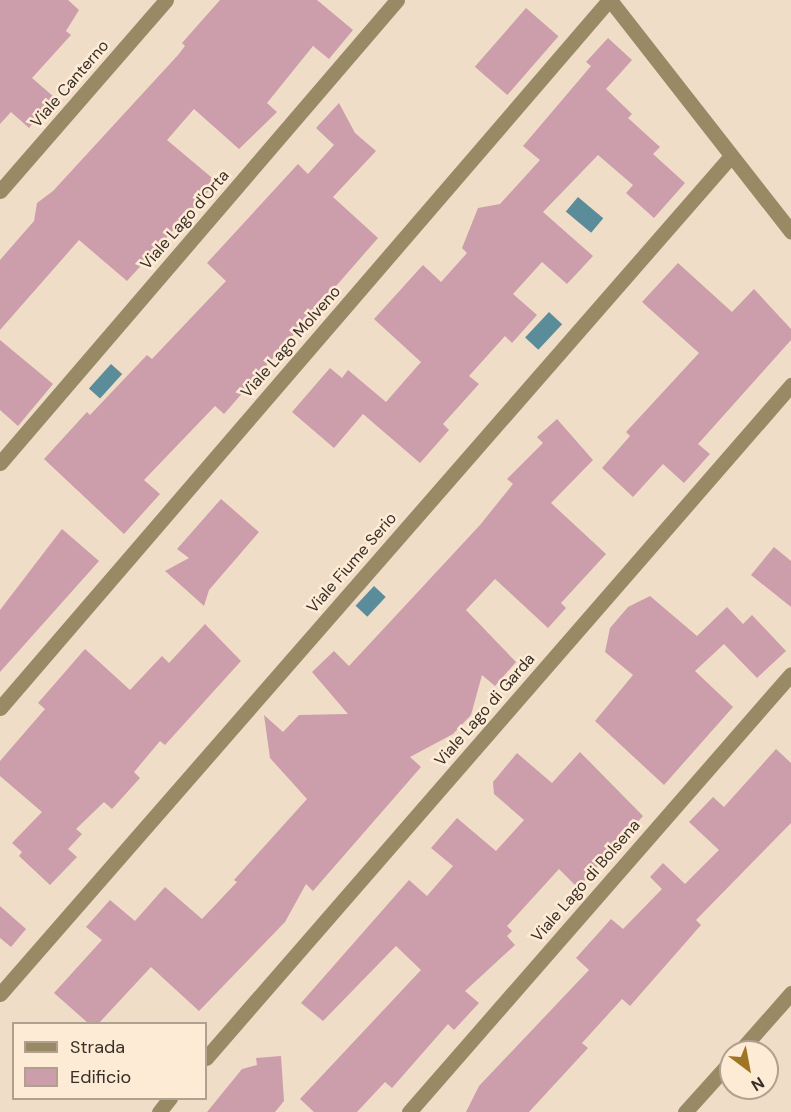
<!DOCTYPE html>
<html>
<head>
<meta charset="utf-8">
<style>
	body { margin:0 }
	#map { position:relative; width:791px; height:1112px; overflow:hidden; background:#f0ddc8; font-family:"DM Sans",sans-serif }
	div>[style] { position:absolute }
	.water>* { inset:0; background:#5a8c9a; transform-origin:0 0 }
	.building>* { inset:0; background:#cc9dab; transform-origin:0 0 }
	.minor>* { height:15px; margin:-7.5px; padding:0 7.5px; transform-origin:7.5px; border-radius:7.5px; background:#998a66 }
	span { translate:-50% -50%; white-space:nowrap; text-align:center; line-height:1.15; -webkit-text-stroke:5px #feebd5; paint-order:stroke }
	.street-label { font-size:16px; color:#383028 }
	.legend { position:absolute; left:12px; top:1022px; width:195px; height:78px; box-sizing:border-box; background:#feebd5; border:2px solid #afa090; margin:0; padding:8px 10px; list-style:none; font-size:18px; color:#383028 }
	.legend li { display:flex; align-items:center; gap:12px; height:30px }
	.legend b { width:30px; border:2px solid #afa090 }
	.north { position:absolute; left:719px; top:1040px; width:60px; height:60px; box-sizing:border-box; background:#feebd5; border:2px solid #afa090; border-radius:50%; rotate:148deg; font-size:16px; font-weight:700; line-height:24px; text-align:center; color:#383028 }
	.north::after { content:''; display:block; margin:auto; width:21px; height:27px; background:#9e7624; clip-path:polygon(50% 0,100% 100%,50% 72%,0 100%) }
</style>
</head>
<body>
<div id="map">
	<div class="water">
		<i style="left:578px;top:197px;width:33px;height:19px;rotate:40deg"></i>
		<i style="left:549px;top:312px;width:18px;height:35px;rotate:43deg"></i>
		<i style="left:111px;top:364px;width:15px;height:33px;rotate:42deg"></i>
		<i style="left:374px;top:586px;width:16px;height:27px;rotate:43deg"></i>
	</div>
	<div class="building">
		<i style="clip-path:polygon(0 0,68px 0,79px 10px,66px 31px,71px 35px,32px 78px,54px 97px,29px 128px,11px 112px,0 124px)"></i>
		<i style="clip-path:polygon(220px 0,317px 0,353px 30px,329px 59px,313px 46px,267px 103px,277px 112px,239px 149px,194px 109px,167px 140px,217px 182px,127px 281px,79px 240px,0 330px,0 260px,34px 221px,37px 203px,53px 191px,178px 55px,185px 46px,182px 43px)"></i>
		<i style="left:526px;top:8px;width:43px;height:78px;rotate:41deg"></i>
		<i style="clip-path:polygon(608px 38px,632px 60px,606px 89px,632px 114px,628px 118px,660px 147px,653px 154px,685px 183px,654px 218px,626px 193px,633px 185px,598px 155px,543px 212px,593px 256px,567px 284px,542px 262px,513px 294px,537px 315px,512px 343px,505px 336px,469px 376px,479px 384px,443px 424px,449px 430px,420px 463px,363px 414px,334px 448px,292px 412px,330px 368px,342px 378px,348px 370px,386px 402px,421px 362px,374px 319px,423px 265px,441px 282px,467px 253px,462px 248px,478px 208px,500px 204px,540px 160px,523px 146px,591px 66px,586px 62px)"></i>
		<i style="clip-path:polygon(339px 103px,355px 133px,376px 151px,333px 197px,378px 238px,224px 414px,215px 406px,144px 480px,160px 494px,124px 534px,44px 459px,87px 412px,90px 415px,147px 355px,152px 359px,226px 281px,207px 263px,298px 164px,308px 174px,334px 145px,316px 128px)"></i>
		<i style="clip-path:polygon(678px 263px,732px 312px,754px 289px,791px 329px,791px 340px,698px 444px,710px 454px,684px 483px,663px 464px,633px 497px,602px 468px,630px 436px,626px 432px,699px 353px,642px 302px)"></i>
		<i style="clip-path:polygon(0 340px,53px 384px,18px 426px,0 410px)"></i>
		<i style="clip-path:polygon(557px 419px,593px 460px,551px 503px,606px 554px,561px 603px,566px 608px,548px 628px,495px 579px,466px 610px,516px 662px,495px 686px,482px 675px,471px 715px,453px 734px,410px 757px,421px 767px,313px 891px,306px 884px,285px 922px,199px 1011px,151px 967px,99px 1023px,88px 1023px,54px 993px,102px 940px,86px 927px,110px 900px,135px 921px,165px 887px,202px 919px,237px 882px,234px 880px,307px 799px,270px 758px,264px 715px,283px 732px,299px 715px,348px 714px,312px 672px,334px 651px,349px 666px,480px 525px,513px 484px,507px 479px,543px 443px,537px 437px)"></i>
		<i style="clip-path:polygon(221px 499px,259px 532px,209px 590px,204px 606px,165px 571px,189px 558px,177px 549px)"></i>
		<i style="clip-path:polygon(62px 529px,99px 561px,0 672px,0 610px)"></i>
		<i style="clip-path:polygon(774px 547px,791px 561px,791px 607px,751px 575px)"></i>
		<i style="clip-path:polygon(650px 596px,697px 636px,727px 607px,743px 624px,752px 615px,786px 651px,757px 678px,724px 644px,695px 671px,733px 707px,664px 785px,595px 721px,633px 675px,605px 652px,610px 628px,628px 607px)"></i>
		<i style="clip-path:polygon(205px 624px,241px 661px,165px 745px,160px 741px,134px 772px,140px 778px,112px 809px,104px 802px,76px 829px,82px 834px,68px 849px,77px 857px,50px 885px,19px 856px,22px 852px,12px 843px,42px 812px,0 776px,0 761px,45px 709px,38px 703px,85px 649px,130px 690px,162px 656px,169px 663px)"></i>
		<i style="clip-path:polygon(776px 749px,791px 763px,791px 823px,696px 920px,701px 925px,630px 1006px,622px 999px,582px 1043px,588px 1048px,529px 1112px,466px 1112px,479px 1086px,589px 970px,576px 958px,611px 919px,623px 929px,662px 889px,650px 877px,663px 863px,685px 884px,719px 850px,689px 822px,713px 797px,724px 807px)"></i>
		<i style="clip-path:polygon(580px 752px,643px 816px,578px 888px,559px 869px,507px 926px,512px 931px,507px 936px,515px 945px,465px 991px,479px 1003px,454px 1030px,448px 1024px,392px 1088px,385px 1082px,357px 1112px,314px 1112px,300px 1099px,421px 970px,396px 946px,323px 1021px,301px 1003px,409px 880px,427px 896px,453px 866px,431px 848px,457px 818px,496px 851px,524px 820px,494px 794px,493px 782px,517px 753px,552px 783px)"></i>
		<i style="clip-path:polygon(0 906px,26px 929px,11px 947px,0 938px)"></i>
		<i style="clip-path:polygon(281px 1056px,284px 1101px,275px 1112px,207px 1112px,242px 1069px,257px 1065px,256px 1058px)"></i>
	</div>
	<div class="minor">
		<i style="left:610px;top:0;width:294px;rotate:52deg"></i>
		<i style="left:0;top:191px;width:253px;rotate:-49deg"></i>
		<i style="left:0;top:463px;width:610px;rotate:-49.39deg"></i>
		<i style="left:0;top:708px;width:934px;rotate:-49.3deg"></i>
		<i style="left:0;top:994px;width:1112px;rotate:-48.9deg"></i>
		<i style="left:739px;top:1052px;width:79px;rotate:-48.6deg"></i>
		<i style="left:206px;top:1058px;width:892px;rotate:-49deg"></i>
		<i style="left:159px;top:1112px;width:18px;rotate:-52deg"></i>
		<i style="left:409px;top:1112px;width:581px;rotate:-48.91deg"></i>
		<i style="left:685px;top:1112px;width:69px;rotate:-48deg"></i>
	</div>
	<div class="street-label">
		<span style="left:70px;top:84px;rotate:-49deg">Viale Canterno</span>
		<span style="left:185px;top:220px;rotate:-49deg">Viale Lago d'Orta</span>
		<span style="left:291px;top:342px;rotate:-49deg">Viale Lago Molveno</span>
		<span style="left:352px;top:563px;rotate:-49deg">Viale Fiume Serio</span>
		<span style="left:485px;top:710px;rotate:-49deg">Viale Lago di Garda</span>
		<span style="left:586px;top:881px;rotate:-49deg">Viale Lago di Bolsena</span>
	</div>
	<ul class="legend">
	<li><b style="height:8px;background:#998a66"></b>Strada</li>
	<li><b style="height:16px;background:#cc9dab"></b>Edificio</li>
	</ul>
	<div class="north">N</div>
</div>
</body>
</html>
